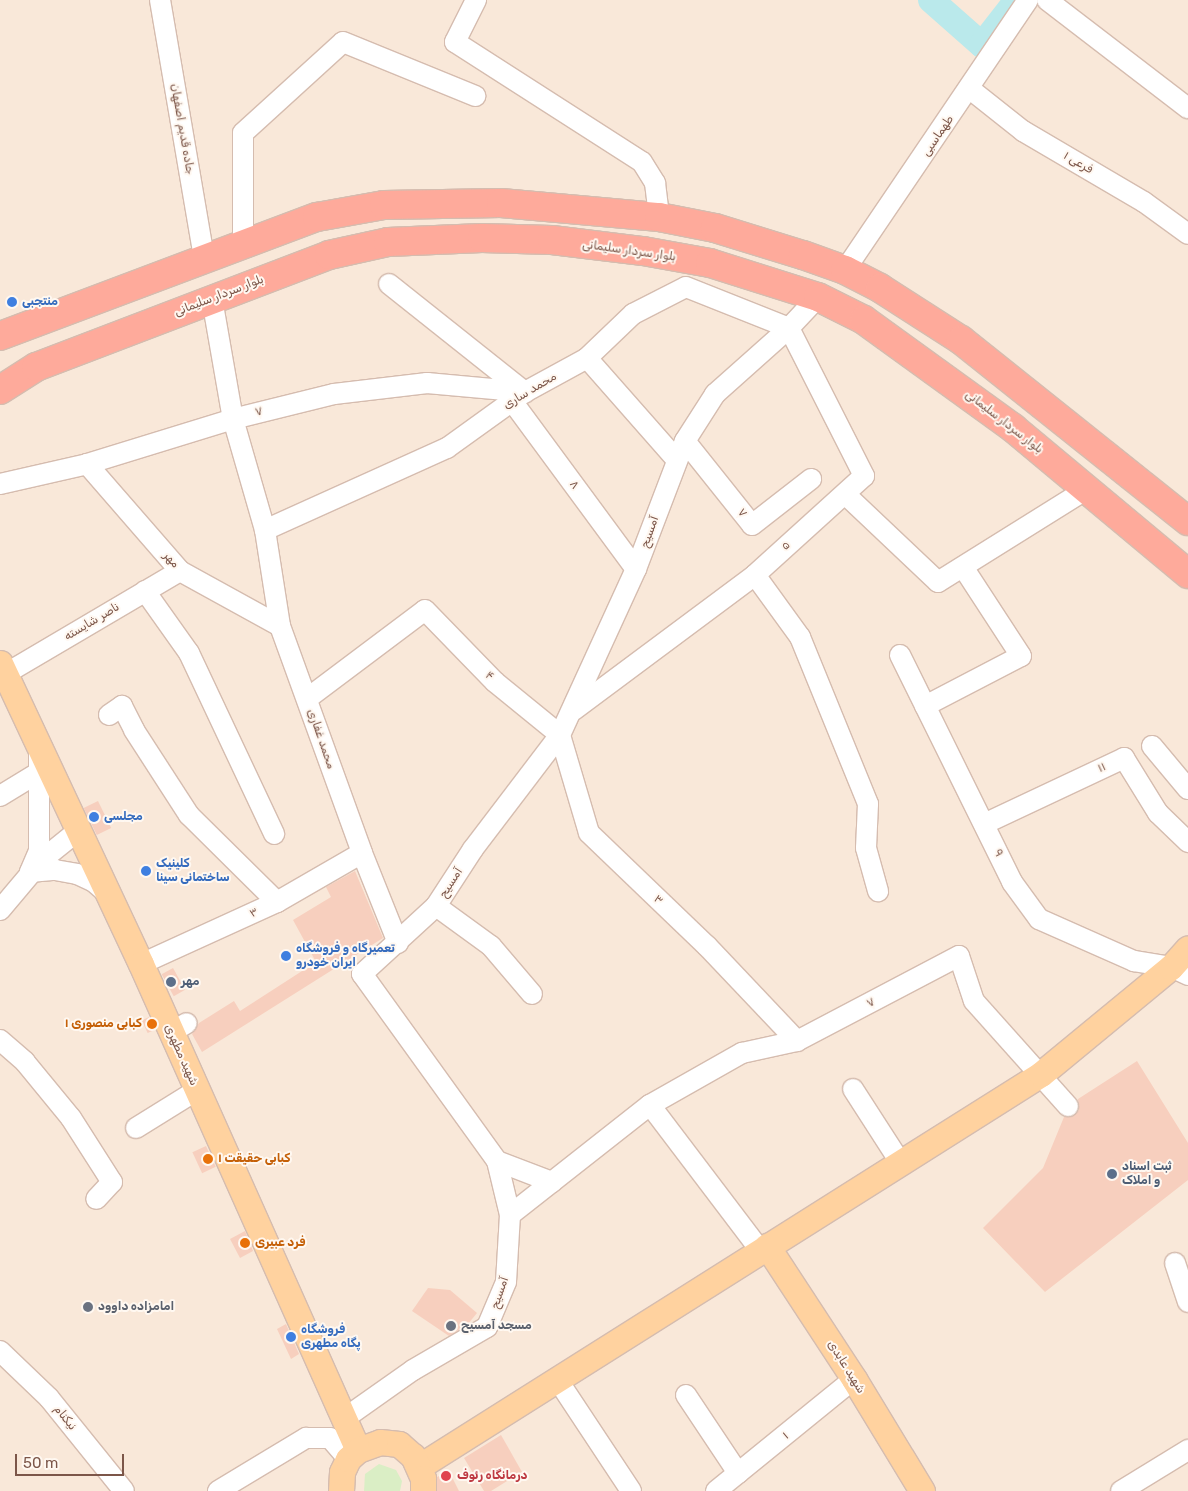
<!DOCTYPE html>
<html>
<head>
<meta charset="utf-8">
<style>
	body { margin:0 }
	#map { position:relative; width:1188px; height:1491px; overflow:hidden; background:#fef4e9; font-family:Rubik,"Noto Sans Arabic",sans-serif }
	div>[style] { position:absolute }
	.residential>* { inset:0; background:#f9e8d9; transform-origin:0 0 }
	.green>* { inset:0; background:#daeec5 }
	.river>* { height:26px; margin:-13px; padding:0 13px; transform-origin:13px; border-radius:13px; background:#bae9eb }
	.building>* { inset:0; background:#f7cfbe; transform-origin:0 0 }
	.roads { filter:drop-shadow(1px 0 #d5bcaf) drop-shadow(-1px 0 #d5bcaf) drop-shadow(0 1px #d5bcaf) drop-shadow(0 -1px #d5bcaf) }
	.minor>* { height:20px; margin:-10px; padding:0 10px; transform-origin:10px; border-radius:10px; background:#fff }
	.major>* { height:25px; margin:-12.5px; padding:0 12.5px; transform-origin:12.5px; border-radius:12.5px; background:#ffd29f }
	.highway>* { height:28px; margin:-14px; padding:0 14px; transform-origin:14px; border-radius:14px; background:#feaa9b }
	.dots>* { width:14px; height:14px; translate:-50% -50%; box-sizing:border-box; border:2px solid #fff8f1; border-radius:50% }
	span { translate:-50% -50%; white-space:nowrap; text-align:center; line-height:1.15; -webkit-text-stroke:4px #fff8f1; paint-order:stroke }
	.street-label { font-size:12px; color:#7c5649 }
	.shop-label { font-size:12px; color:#366cbe; font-weight:700 }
	.left { translate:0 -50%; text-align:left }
	.service-label { font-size:12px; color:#4e5e75; font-weight:700 }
	.food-label { font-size:12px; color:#c56008; font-weight:700 }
	.right { translate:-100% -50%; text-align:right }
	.worship-label { font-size:12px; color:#5b616d; font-weight:700 }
	.health-label { font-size:12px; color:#be3a42; font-weight:700 }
	.scale { position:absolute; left:15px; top:1454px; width:109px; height:22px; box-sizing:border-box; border:2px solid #7c5649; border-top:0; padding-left:6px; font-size:15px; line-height:18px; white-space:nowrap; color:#7c5649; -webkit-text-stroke:4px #fff8f1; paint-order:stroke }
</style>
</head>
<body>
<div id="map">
	<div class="residential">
		<i style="left:0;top:0;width:1188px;height:1491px"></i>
	</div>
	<div class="green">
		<i style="clip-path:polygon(379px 1464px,396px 1470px,402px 1481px,400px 1491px,364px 1491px,365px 1474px)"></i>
	</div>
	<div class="river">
		<i style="left:931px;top:0;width:68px;rotate:41.4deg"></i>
		<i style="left:982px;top:45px;width:57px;rotate:-52.1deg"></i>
	</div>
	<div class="building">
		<i style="left:98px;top:801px;width:30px;height:16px;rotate:64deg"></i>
		<i style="clip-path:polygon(355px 871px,383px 938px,202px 1052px,192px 1034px,199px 1023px,234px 1001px,240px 1011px,316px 962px,293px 920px,331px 897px,326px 887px)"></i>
		<i style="left:173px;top:968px;width:25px;height:13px;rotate:61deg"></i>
		<i style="left:149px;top:1017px;width:14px;height:8px;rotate:65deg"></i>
		<i style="clip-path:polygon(1137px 1061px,1188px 1143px,1188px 1180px,1045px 1292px,983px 1228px,1043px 1168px,1064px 1117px,1071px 1117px,1079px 1110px,1078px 1099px)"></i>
		<i style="left:206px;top:1146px;width:23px;height:15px;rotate:65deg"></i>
		<i style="clip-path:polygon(245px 1231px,253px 1251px,240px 1258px,230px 1239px)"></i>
		<i style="clip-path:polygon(428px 1288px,450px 1290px,477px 1313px,468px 1324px,449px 1336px,412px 1311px)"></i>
		<i style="clip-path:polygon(286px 1324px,299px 1354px,291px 1359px,277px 1329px)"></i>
		<i style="clip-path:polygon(501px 1435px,522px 1472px,491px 1491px,484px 1491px,464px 1458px)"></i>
		<i style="clip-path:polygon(449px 1471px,459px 1491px,437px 1491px,437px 1477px)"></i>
	</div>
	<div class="roads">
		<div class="minor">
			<i style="left:160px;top:0;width:262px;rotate:80.3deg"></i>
			<i style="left:476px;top:0;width:47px;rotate:116.6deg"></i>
			<i style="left:455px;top:42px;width:222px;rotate:32.7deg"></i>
			<i style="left:642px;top:162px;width:25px;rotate:58deg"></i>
			<i style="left:655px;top:183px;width:34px;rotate:83deg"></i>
			<i style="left:1047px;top:0;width:178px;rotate:37.5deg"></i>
			<i style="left:970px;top:89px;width:68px;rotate:38.4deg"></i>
			<i style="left:1023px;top:131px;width:140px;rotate:30.4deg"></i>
			<i style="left:1144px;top:202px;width:54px;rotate:36deg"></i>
			<i style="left:243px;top:244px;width:111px;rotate:-90deg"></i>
			<i style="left:243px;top:133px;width:135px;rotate:-42.3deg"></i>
			<i style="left:343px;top:42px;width:143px;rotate:22.2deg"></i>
			<i style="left:845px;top:270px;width:326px;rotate:-55.9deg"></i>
			<i style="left:389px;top:284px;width:174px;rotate:38.5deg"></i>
			<i style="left:212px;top:299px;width:122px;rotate:80.1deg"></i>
			<i style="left:233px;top:419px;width:116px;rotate:73.9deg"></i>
			<i style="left:265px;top:530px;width:97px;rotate:81.1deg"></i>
			<i style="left:280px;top:626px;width:241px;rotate:70.1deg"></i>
			<i style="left:362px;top:853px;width:97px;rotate:68.2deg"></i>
			<i style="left:587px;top:358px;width:136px;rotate:48.6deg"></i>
			<i style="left:512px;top:401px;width:209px;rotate:53.6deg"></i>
			<i style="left:685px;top:441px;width:107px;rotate:51.4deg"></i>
			<i style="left:752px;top:525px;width:75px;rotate:-37.9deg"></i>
			<i style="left:87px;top:464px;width:142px;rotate:49deg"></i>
			<i style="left:180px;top:571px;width:114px;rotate:28.8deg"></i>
			<i style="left:0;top:484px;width:89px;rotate:-12.9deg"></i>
			<i style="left:87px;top:464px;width:153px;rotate:-17.1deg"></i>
			<i style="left:233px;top:419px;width:104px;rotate:-13.9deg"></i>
			<i style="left:334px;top:394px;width:94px;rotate:-6.7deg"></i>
			<i style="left:427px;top:383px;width:98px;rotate:5.2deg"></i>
			<i style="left:845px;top:494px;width:128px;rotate:43.4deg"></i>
			<i style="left:938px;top:582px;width:176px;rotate:-32deg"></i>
			<i style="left:265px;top:530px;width:200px;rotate:-24.3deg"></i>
			<i style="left:447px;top:448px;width:96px;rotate:-35.7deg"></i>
			<i style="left:525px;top:392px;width:71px;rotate:-28.7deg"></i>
			<i style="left:587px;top:358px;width:64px;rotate:-43.7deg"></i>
			<i style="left:633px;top:314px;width:59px;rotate:-27deg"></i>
			<i style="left:686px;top:287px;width:111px;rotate:21.7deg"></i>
			<i style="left:789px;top:328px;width:166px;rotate:63.1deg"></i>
			<i style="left:864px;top:476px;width:147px;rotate:137.8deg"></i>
			<i style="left:755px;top:575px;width:226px;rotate:143.3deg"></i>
			<i style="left:755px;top:575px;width:77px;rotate:54deg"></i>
			<i style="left:800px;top:637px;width:180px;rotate:67.8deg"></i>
			<i style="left:868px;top:804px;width:44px;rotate:92.6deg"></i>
			<i style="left:866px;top:848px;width:45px;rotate:74.4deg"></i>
			<i style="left:145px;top:591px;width:76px;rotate:54.6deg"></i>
			<i style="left:189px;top:653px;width:200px;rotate:64.8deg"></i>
			<i style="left:900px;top:655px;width:253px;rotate:63.7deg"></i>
			<i style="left:1012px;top:882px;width:46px;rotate:53.9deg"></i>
			<i style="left:1039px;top:919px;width:104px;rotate:23.9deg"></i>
			<i style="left:1134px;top:961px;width:37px;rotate:9deg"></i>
			<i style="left:1171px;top:967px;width:19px;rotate:25deg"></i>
			<i style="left:0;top:677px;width:209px;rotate:-30.5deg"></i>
			<i style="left:308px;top:698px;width:146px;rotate:-36.9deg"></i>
			<i style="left:425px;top:610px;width:100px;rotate:45.8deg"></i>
			<i style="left:495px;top:682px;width:84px;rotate:39.2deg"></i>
			<i style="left:560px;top:735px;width:102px;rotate:73.5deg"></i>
			<i style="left:589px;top:833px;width:163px;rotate:43.8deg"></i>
			<i style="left:707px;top:946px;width:131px;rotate:46.5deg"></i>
			<i style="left:925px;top:706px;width:108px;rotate:-27.5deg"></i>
			<i style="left:1021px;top:656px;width:106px;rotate:-123.1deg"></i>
			<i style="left:109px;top:715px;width:16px;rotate:-35deg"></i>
			<i style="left:122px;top:706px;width:27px;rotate:63deg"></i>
			<i style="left:134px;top:730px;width:101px;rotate:57.1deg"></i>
			<i style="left:189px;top:815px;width:124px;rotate:44.7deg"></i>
			<i style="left:1152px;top:746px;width:56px;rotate:50.1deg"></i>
			<i style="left:0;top:796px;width:48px;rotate:-31.4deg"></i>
			<i style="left:984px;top:824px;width:155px;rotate:-25.2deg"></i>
			<i style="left:1124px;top:758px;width:65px;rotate:58.3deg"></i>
			<i style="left:1158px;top:813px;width:42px;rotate:44deg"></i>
			<i style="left:30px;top:872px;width:23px;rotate:-67deg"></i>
			<i style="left:39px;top:851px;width:97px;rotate:-90deg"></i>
			<i style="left:30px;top:872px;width:25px;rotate:-5deg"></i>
			<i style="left:55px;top:870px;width:22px;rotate:10deg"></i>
			<i style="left:77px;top:874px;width:19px;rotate:25deg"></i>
			<i style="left:94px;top:882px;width:18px;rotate:41deg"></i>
			<i style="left:436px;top:906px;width:68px;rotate:36deg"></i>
			<i style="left:491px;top:946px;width:63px;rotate:49.5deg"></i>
			<i style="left:0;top:910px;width:67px;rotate:-49.9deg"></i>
			<i style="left:43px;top:859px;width:46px;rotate:-38.9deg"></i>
			<i style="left:141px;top:964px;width:149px;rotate:-24.5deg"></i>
			<i style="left:277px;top:902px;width:98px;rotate:-30deg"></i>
			<i style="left:172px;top:1032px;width:17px;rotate:-31deg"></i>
			<i style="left:0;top:1040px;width:33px;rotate:41deg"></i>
			<i style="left:25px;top:1062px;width:72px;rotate:50.6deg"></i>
			<i style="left:71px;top:1118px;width:76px;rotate:57.4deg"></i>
			<i style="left:112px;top:1182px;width:23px;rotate:133deg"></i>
			<i style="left:853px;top:1089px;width:87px;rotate:57.2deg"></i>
			<i style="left:650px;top:1105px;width:182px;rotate:52.8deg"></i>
			<i style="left:136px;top:1128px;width:72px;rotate:-31.9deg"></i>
			<i style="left:497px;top:1161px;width:59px;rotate:20.9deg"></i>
			<i style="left:510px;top:1215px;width:178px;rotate:-38.2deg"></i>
			<i style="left:650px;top:1105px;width:106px;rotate:-29.5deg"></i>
			<i style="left:742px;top:1053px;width:56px;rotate:-12.3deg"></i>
			<i style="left:797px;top:1041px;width:183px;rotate:-27.7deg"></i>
			<i style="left:959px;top:956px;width:47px;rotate:71.6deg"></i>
			<i style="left:974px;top:1001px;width:141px;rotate:48.2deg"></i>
			<i style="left:1175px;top:1263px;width:41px;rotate:71.6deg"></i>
			<i style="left:0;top:1351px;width:68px;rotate:43.8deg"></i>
			<i style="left:49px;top:1398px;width:119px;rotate:51.1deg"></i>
			<i style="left:557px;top:1379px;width:134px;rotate:56.5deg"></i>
			<i style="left:686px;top:1395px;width:94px;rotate:56.3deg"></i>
			<i style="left:345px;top:1418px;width:83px;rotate:-35.2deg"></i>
			<i style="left:413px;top:1370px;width:86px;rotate:-30.2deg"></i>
			<i style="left:487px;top:1327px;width:49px;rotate:-67.1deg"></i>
			<i style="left:506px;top:1282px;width:67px;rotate:-86.6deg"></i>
			<i style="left:510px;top:1215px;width:56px;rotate:-103.5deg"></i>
			<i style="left:497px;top:1161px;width:231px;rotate:-125.8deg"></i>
			<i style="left:362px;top:974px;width:100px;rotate:-42.6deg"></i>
			<i style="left:436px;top:906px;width:68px;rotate:-57deg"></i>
			<i style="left:473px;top:849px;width:143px;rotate:-52.7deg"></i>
			<i style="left:560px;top:735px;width:183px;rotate:-65.4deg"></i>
			<i style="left:636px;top:569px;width:137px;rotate:-69.1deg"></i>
			<i style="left:685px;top:441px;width:56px;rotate:-57.4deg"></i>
			<i style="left:715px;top:394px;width:99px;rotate:-41.7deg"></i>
			<i style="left:789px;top:328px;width:42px;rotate:-46.9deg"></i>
			<i style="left:218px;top:1491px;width:103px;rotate:-31.1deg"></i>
			<i style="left:306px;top:1438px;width:24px"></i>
			<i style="left:330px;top:1438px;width:28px;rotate:49deg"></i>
			<i style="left:716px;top:1491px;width:178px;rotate:-39.1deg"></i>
			<i style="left:1121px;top:1491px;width:79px;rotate:-31.5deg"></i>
		</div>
		<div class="major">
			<i style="left:0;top:663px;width:332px;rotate:64.9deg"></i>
			<i style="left:141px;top:964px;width:532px;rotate:65.94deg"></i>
			<i style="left:767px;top:1246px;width:159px;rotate:56.8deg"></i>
			<i style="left:854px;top:1379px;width:131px;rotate:58.7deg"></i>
			<i style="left:420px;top:1466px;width:734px;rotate:-32.26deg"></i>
			<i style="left:1041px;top:1074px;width:168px;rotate:-39.5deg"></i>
			<i style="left:1171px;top:967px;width:25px;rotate:-48deg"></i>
			<i style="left:341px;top:1491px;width:19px;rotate:-87deg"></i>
			<i style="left:342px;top:1472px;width:14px;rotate:-65deg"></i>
			<i style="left:348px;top:1459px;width:13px;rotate:-42deg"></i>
			<i style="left:358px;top:1450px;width:23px;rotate:-20deg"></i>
			<i style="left:380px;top:1442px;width:19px;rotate:6deg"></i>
			<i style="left:399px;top:1444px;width:18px;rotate:41deg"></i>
			<i style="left:413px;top:1456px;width:24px;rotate:66deg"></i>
			<i style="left:423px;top:1478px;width:13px;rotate:90deg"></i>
		</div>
		<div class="highway">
			<i style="left:0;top:336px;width:339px;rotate:-20.6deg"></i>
			<i style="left:317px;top:217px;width:68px;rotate:-10.2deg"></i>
			<i style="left:384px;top:205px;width:117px;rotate:-1deg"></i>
			<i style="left:501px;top:203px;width:159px;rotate:5.1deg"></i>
			<i style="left:659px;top:217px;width:57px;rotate:11.1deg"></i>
			<i style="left:715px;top:228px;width:92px;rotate:17.1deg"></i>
			<i style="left:803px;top:255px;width:45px;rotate:19.7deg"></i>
			<i style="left:845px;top:270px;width:39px;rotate:27deg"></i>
			<i style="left:880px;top:288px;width:96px;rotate:32.7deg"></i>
			<i style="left:961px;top:340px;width:290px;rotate:38.6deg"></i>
			<i style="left:0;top:390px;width:43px;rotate:-32.6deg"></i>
			<i style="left:36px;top:367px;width:314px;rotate:-20.9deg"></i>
			<i style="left:329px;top:255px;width:60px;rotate:-12.4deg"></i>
			<i style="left:388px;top:242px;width:94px;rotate:-2.4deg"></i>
			<i style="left:482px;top:238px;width:70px;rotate:1.6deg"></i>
			<i style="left:552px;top:240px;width:92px;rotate:6.9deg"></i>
			<i style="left:643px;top:251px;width:68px;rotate:10.2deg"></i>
			<i style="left:710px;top:263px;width:113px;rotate:17.5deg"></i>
			<i style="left:818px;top:297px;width:51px;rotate:26.6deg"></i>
			<i style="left:864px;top:320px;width:184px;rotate:35.9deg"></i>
			<i style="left:1013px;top:428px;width:228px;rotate:39.8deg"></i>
		</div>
	</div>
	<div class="dots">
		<i style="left:12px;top:302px;background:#3f7fe0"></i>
		<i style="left:94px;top:817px;background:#3f7fe0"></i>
		<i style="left:146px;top:871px;background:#3f7fe0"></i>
		<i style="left:286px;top:956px;background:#3f7fe0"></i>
		<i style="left:171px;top:982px;background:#5c6f8a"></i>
		<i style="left:152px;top:1024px;background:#e8710a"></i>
		<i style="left:208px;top:1159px;background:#e8710a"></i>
		<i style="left:1112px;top:1174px;background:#5c6f8a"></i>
		<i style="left:245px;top:1243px;background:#e8710a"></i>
		<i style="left:88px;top:1307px;background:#6b7280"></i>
		<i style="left:451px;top:1326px;background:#6b7280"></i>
		<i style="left:291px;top:1337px;background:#3f7fe0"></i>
		<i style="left:446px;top:1476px;background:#e0444e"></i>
	</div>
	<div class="street-label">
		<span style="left:182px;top:129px;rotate:80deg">جاده قدیم اصفهان</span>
		<span style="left:938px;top:136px;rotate:-56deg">طهماسبی</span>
		<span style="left:1078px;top:163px;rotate:30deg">فرعی ۱</span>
		<span style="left:629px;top:251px;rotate:8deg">بلوار سردار سلیمانی</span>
		<span style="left:219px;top:296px;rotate:-21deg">بلوار سردار سلیمانی</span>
		<span style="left:530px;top:391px;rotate:-31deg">محمد ساری</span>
		<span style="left:259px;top:412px;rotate:-14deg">۷</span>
		<span style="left:1004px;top:422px;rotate:38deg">بلوار سردار سلیمانی</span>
		<span style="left:574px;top:485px;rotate:54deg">۸</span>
		<span style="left:742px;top:513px;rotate:52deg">۷</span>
		<span style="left:650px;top:532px;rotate:-70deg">آمسیح</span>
		<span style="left:786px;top:546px;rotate:-42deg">۵</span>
		<span style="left:171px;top:560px;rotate:48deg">مهر</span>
		<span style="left:92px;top:622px;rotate:-31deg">ناصر شایسته</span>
		<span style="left:489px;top:676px;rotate:45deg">۴</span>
		<span style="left:321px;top:739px;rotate:71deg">محمد غفاری</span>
		<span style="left:1102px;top:768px;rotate:-25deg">۱۱</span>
		<span style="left:998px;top:853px;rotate:65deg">۹</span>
		<span style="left:451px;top:883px;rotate:-57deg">آمسیح</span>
		<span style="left:658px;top:900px;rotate:44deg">۳</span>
		<span style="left:254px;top:913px;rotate:-25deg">۳</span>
		<span style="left:871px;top:1003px;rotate:-28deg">۷</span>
		<span style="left:181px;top:1055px;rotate:66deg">شهید مطهری</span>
		<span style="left:500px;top:1293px;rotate:-71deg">آمسیح</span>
		<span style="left:846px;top:1367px;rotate:58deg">شهید عابدی</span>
		<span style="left:65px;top:1418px;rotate:51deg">نیکنام</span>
		<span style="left:786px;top:1436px;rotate:-40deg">۱</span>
	</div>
	<div class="shop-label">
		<span class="left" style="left:22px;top:302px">منتجبی</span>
		<span class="left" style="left:104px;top:817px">مجلسی</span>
		<span class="left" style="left:156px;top:871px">کلینیک<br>ساختمانی سینا</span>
		<span class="left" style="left:296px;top:956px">تعمیرگاه و فروشگاه<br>ایران خودرو</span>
		<span class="left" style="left:301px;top:1337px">فروشگاه<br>پگاه مطهری</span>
	</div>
	<div class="service-label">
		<span class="left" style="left:181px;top:982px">مهر</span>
		<span class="left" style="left:1122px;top:1174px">ثبت اسناد<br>و املاک</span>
	</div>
	<div class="food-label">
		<span class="right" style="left:142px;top:1024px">کبابی منصوری ۱</span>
		<span class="left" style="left:218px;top:1159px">کبابی حقیقت ۱</span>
		<span class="left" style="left:255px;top:1243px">فرد عبیری</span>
	</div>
	<div class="worship-label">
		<span class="left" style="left:98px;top:1307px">امامزاده داوود</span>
		<span class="left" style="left:461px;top:1326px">مسجد آمسیح</span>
	</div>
	<div class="health-label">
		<span class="left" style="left:457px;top:1476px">درمانگاه رئوف</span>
	</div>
	<div class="scale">50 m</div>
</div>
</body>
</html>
